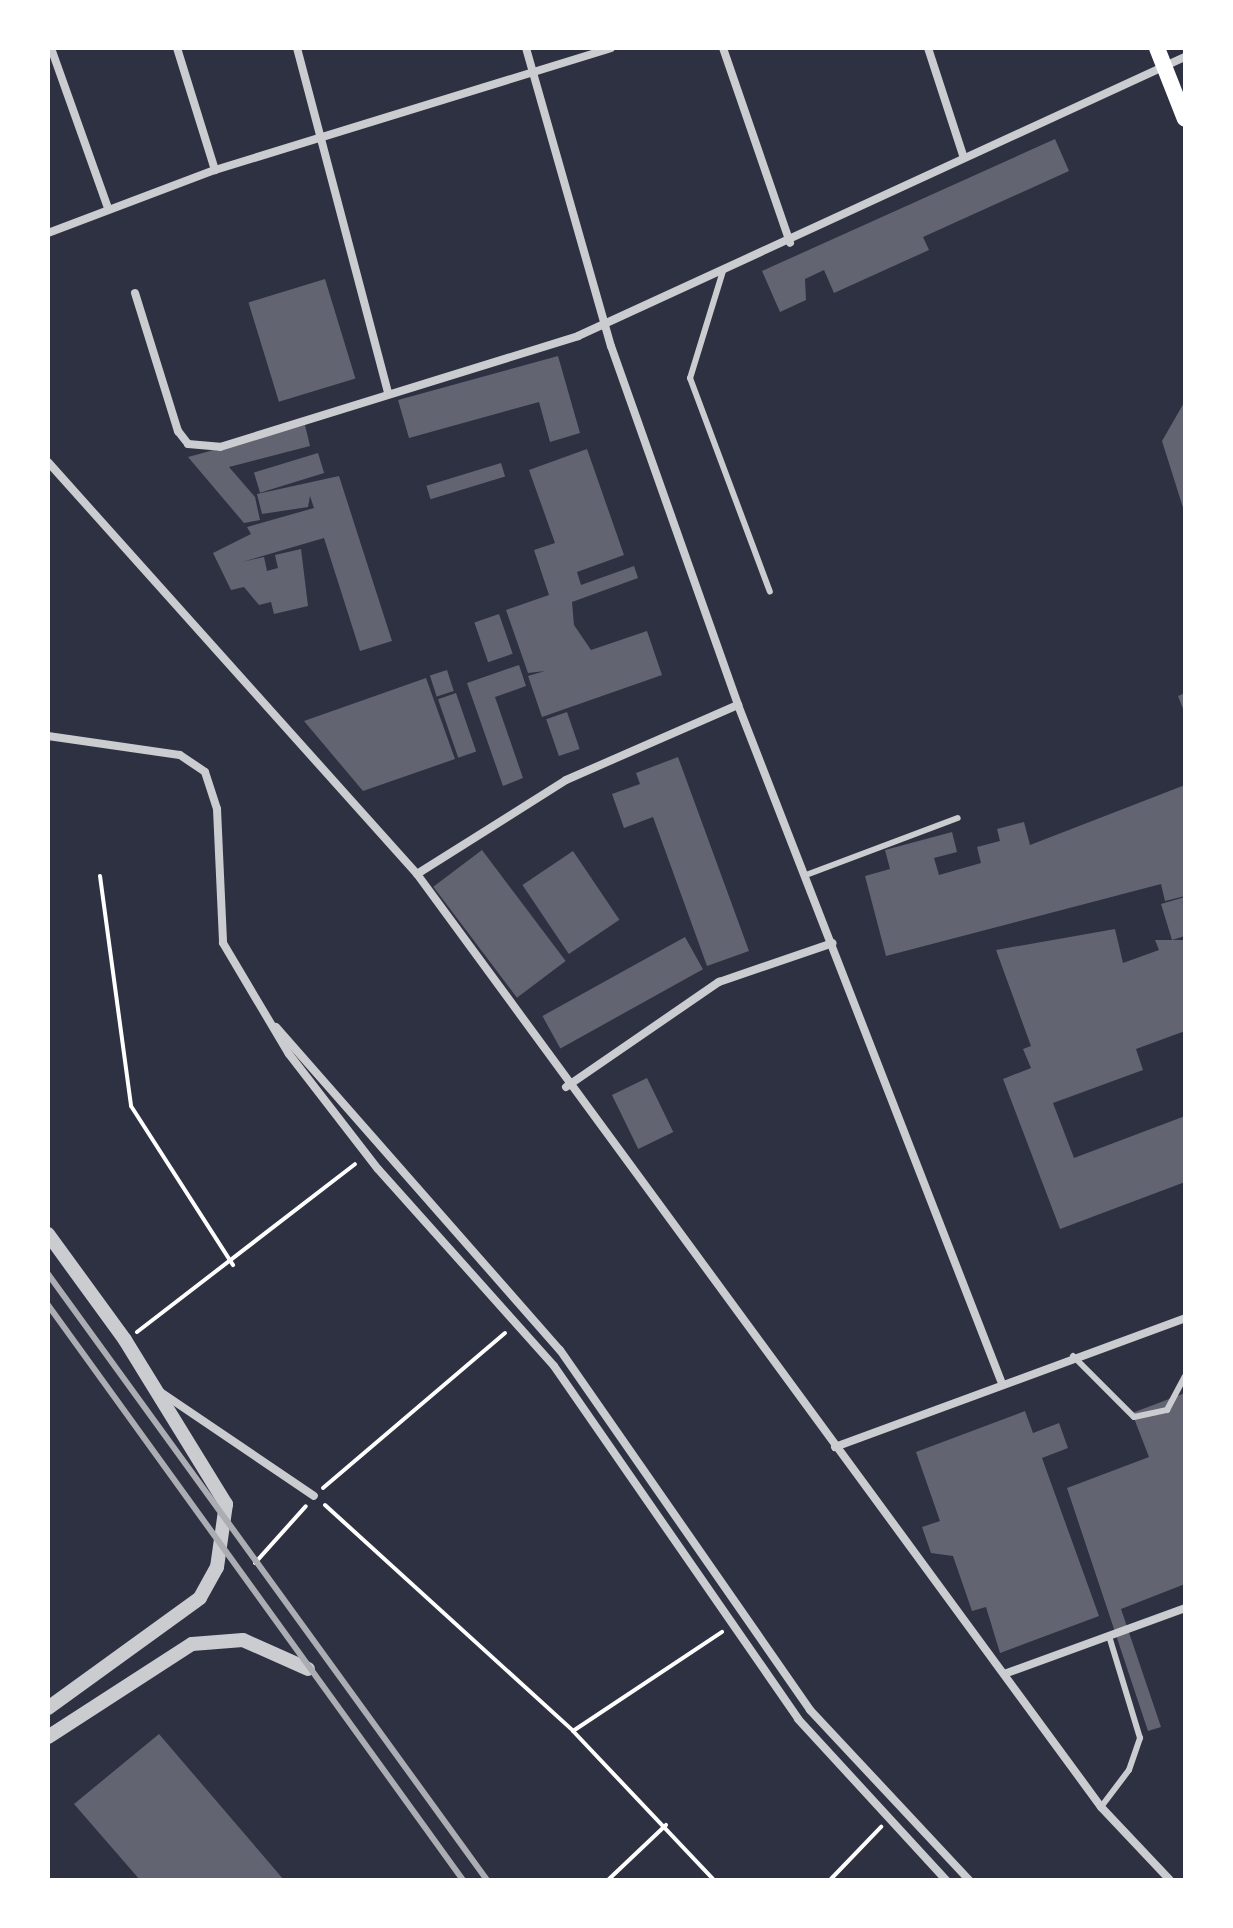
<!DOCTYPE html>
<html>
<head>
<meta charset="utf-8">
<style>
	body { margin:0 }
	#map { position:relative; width:1233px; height:1928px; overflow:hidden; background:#2d3142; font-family:"Roboto Serif",serif }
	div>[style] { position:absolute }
	.building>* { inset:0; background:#626471; transform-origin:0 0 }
	.path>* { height:4px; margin:-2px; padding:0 2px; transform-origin:2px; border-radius:2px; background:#fff }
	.service>* { height:6px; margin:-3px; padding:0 3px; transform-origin:3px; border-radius:3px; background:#caccd0 }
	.minor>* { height:8px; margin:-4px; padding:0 4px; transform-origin:4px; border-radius:4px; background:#caccd0 }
	.tertiary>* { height:14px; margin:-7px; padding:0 7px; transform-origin:7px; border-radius:7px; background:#caccd0 }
	.secondary>* { height:16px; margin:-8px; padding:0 8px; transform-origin:8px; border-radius:8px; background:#fff }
	.rail>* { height:6px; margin:-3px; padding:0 3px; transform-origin:3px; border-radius:3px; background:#abadb3 }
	span { translate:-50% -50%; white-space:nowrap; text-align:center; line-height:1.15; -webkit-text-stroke:6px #fff; paint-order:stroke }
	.frame { position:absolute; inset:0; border:50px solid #fff; pointer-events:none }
</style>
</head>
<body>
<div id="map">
	<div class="building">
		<i style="clip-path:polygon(1055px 139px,1069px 171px,923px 237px,929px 250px,834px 293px,824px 270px,805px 279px,806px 300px,780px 312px,762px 271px)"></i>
		<i style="left:325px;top:279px;width:104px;height:80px;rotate:73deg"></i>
		<i style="clip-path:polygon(558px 356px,580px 433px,550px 442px,539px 402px,409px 438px,398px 400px)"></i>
		<i style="clip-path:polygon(1185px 401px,1185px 514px,1162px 441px)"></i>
		<i style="clip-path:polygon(305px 425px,310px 446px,229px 467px,255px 497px,260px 520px,244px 523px,188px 457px)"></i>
		<i style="clip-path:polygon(587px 449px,624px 555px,577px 572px,581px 585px,634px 566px,638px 578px,572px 602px,574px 625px,591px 650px,647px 631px,662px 675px,542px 717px,528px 676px,545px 671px,528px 673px,506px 610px,549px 595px,534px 550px,555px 543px,529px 470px)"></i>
		<i style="left:318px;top:453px;width:21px;height:67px;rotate:73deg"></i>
		<i style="left:501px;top:463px;width:14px;height:78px;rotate:73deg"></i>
		<i style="clip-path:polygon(339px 476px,392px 641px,360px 651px,324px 538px,242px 562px,264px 557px,267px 571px,278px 568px,275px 555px,301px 549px,308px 606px,274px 614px,271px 602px,259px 605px,244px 587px,231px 590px,213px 553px,251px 534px,247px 527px,314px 508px,310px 496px,308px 507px,262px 514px,257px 494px)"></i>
		<i style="left:499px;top:614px;width:42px;height:26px;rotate:71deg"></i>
		<i style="clip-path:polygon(519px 665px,526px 686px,495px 697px,523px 778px,503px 786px,467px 683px)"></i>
		<i style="left:447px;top:670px;width:22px;height:18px;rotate:72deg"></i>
		<i style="clip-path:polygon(426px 678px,455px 759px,363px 791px,304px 721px)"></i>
		<i style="left:456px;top:693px;width:62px;height:19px;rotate:71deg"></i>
		<i style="clip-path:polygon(1185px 693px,1185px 714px,1178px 696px)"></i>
		<i style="left:567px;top:712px;width:39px;height:22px;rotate:71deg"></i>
		<i style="clip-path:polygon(678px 757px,749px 951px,707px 966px,653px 817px,624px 828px,612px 794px,640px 784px,636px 773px)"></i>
		<i style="clip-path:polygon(1185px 785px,1185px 896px,1165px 901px,1161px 884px,886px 956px,865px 876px,890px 869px,885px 850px,952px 832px,957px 852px,934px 858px,939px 875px,981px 863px,977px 847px,1000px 841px,997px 829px,1024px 822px,1030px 845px)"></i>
		<i style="left:482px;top:850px;width:139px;height:61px;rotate:53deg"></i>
		<i style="left:573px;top:851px;width:83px;height:61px;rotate:56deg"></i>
		<i style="clip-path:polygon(1185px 897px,1185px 936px,1172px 940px,1161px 904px)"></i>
		<i style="clip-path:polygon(1115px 929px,1123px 963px,1159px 950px,1155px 940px,1185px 940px,1185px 1031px,1136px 1049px,1143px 1070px,1053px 1103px,1074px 1158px,1185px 1116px,1185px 1182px,1060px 1229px,1003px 1079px,1031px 1068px,1023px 1049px,1031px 1046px,996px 950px)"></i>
		<i style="left:685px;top:937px;width:37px;height:163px;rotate:61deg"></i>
		<i style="left:647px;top:1078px;width:60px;height:39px;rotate:64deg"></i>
		<i style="clip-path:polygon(1185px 1393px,1185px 1584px,1121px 1609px,1161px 1727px,1148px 1731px,1067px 1488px,1149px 1457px,1132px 1413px)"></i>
		<i style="clip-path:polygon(1025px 1411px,1033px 1433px,1059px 1423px,1068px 1448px,1042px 1458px,1099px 1616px,1000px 1653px,986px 1607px,972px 1611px,953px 1556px,931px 1553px,922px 1527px,940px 1521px,916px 1452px)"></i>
		<i style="clip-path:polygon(159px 1734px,284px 1880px,140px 1880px,74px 1804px)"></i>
	</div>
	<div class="path">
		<i style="left:100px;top:876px;width:232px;rotate:82.3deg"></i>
		<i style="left:131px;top:1106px;width:189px;rotate:57.3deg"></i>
		<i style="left:137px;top:1332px;width:275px;rotate:-37.6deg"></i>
		<i style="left:323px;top:1488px;width:239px;rotate:-40.4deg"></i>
		<i style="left:325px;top:1505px;width:336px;rotate:42.3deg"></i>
		<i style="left:573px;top:1731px;width:205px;rotate:46.6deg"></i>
		<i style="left:255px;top:1563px;width:76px;rotate:-48.2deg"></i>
		<i style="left:573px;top:1731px;width:179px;rotate:-33.6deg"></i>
		<i style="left:608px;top:1880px;width:80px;rotate:-43.5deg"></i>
		<i style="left:830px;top:1880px;width:74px;rotate:-46.1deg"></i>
	</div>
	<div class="service">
		<i style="left:723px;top:271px;width:112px;rotate:107.1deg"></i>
		<i style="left:690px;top:378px;width:228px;rotate:69.5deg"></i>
		<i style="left:806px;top:875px;width:162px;rotate:-20.6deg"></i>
		<i style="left:1073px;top:1356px;width:86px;rotate:45deg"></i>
		<i style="left:1134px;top:1417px;width:34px;rotate:-12deg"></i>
		<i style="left:1167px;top:1410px;width:38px;rotate:-62deg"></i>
		<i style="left:1101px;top:1807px;width:46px;rotate:-52.9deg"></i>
		<i style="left:1129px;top:1770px;width:34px;rotate:-71deg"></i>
		<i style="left:1140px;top:1738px;width:107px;rotate:-106.9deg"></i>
	</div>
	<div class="minor">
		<i style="left:51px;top:48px;width:170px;rotate:70.4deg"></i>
		<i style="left:177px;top:48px;width:128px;rotate:72.7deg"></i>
		<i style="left:297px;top:48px;width:356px;rotate:75.2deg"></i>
		<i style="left:526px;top:48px;width:310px;rotate:74.1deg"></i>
		<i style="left:611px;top:346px;width:381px;rotate:70.5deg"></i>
		<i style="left:738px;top:705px;width:725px;rotate:68.74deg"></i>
		<i style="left:723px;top:48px;width:206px;rotate:71deg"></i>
		<i style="left:928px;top:48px;width:113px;rotate:71.9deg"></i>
		<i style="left:48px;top:233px;width:178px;rotate:-20.7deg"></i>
		<i style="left:215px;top:170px;width:414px;rotate:-17.1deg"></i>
		<i style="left:135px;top:293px;width:145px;rotate:72.7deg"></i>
		<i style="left:178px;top:431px;width:16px;rotate:52deg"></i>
		<i style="left:188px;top:444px;width:32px;rotate:5deg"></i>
		<i style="left:220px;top:447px;width:375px;rotate:-17.2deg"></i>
		<i style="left:578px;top:336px;width:668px;rotate:-24.69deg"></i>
		<i style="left:48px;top:462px;width:553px;rotate:48.15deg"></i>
		<i style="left:417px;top:874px;width:1157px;rotate:53.75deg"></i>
		<i style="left:1101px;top:1807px;width:100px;rotate:46.6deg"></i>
		<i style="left:48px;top:736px;width:133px;rotate:8.2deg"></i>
		<i style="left:180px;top:755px;width:30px;rotate:34deg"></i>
		<i style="left:205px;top:772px;width:39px;rotate:72deg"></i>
		<i style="left:217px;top:809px;width:134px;rotate:87.4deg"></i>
		<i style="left:223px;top:943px;width:129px;rotate:59.3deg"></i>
		<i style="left:289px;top:1054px;width:145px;rotate:52.3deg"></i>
		<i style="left:378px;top:1169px;width:264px;rotate:48.2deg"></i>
		<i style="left:554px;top:1366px;width:429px;rotate:55.3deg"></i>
		<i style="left:798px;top:1719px;width:219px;rotate:47.4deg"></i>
		<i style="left:417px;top:874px;width:176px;rotate:-32.2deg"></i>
		<i style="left:566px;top:780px;width:188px;rotate:-23.6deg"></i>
		<i style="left:276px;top:1027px;width:430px;rotate:48.7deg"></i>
		<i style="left:560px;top:1350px;width:438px;rotate:55.2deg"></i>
		<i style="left:810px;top:1710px;width:233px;rotate:46.9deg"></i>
		<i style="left:566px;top:1087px;width:186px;rotate:-34.5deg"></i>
		<i style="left:719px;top:982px;width:120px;rotate:-18.9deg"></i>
		<i style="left:159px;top:1391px;width:187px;rotate:34.1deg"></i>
		<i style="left:835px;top:1447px;width:373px;rotate:-20.2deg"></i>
		<i style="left:1004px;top:1674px;width:193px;rotate:-20deg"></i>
	</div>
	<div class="tertiary">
		<i style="left:48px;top:1234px;width:131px;rotate:54deg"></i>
		<i style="left:125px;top:1340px;width:193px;rotate:58.4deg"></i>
		<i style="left:226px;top:1504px;width:64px;rotate:98.1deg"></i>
		<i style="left:217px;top:1567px;width:35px;rotate:119deg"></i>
		<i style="left:200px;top:1598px;width:188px;rotate:144.1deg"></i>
		<i style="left:48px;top:1737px;width:171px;rotate:-32.9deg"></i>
		<i style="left:192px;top:1644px;width:51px;rotate:-4.5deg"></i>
		<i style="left:243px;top:1640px;width:71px;rotate:24deg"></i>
	</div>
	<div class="secondary">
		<i style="left:1157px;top:48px;width:76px;rotate:68.5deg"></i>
	</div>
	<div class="rail">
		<i style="left:48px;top:1274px;width:748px;rotate:54.08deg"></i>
		<i style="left:48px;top:1305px;width:709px;rotate:54.18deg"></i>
	</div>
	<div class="frame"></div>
</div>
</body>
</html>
